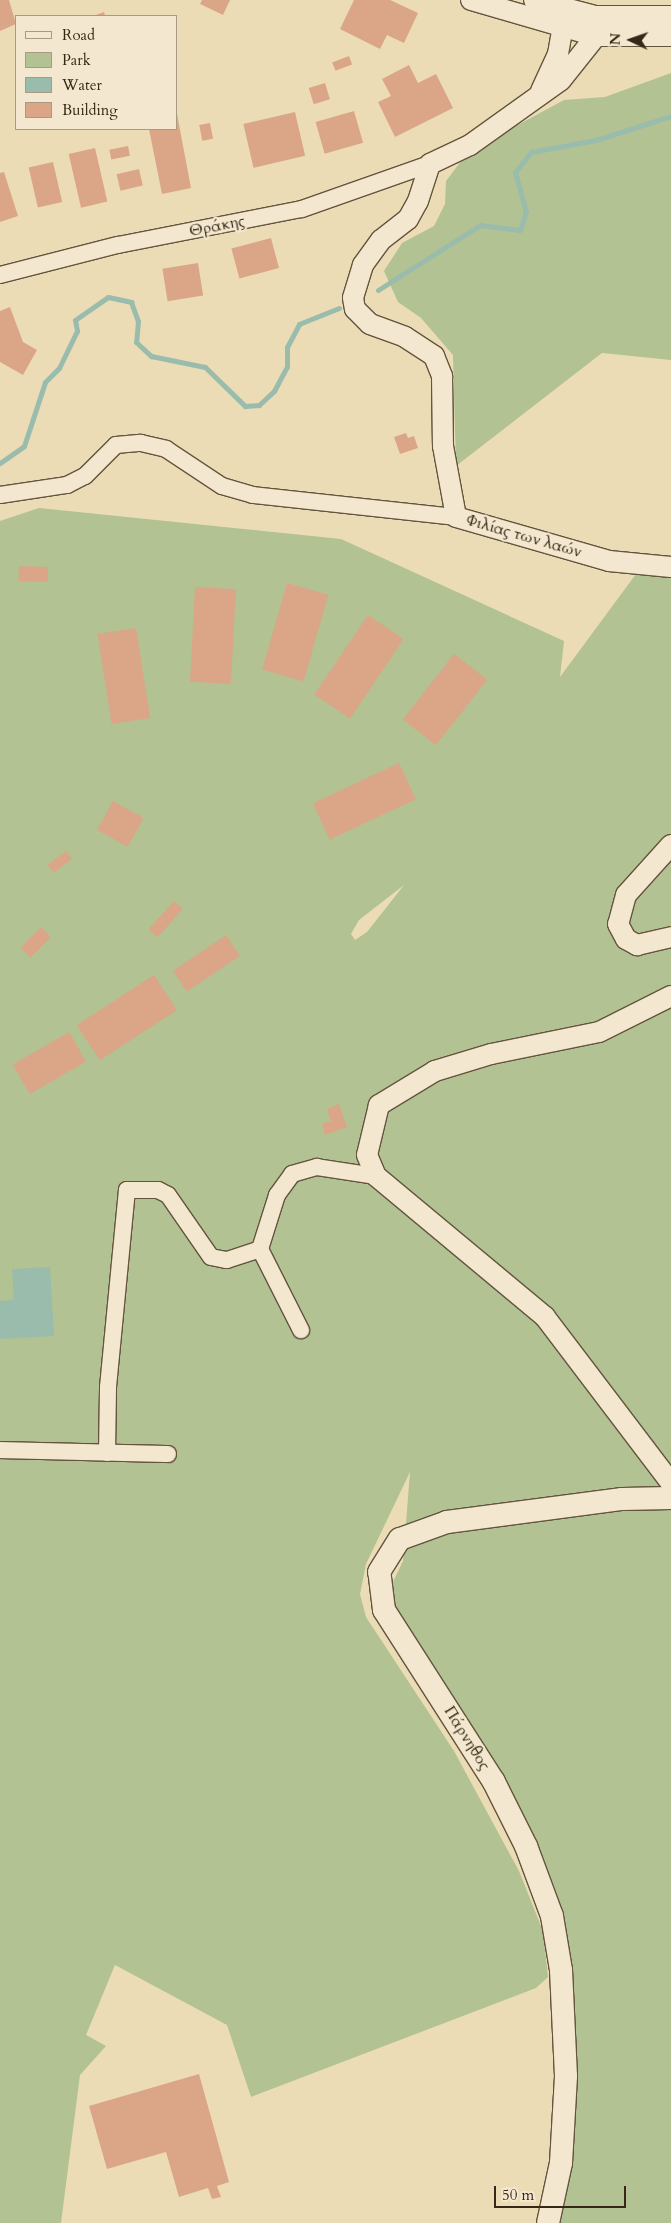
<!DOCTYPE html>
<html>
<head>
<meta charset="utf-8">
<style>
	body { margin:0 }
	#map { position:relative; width:671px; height:2223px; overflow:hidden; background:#ecdcb5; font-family:Cardo,serif }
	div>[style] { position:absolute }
	.green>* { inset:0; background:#b2c292 }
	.water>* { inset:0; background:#99bcad }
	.stream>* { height:5px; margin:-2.5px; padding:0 2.5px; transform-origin:2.5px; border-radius:2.5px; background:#99bcad }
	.building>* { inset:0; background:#dba588; transform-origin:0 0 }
	.roads { filter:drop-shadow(1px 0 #64543e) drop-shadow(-1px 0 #64543e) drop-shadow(0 1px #64543e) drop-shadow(0 -1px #64543e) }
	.minor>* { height:16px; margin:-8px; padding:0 8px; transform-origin:8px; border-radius:8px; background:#f3e8cf }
	.tertiary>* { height:20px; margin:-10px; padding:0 10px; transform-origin:10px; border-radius:10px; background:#f3e8cf }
	.secondary>* { height:22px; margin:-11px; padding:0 11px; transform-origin:11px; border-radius:11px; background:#f3e8cf }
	span { translate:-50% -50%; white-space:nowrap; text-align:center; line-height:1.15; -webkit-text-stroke:4.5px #f3e8cf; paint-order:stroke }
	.street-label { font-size:16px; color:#362716 }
	.legend { position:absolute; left:15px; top:15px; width:162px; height:115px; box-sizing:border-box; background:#f3e8cf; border:1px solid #a79b85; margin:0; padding:6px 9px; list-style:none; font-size:15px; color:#362716 }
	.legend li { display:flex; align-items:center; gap:10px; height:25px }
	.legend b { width:25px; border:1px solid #a79b85 }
	.north { position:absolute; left:606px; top:15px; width:50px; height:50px; -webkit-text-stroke:4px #f3e8cf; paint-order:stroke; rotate:273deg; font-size:14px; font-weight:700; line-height:20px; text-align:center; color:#362716 }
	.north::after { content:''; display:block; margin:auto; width:18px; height:22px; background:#362716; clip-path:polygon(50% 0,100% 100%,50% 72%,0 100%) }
	.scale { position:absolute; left:494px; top:2186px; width:132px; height:22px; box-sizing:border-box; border:2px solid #362716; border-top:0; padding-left:6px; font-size:15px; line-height:18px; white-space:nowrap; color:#362716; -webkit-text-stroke:4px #f3e8cf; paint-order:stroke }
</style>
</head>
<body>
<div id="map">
	<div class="green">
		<i style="clip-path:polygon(671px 73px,671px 360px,602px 353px,456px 466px,453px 355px,421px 318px,398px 302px,384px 271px,402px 243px,434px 226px,445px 204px,446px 181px,468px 152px,564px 100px,605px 97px)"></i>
		<i style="clip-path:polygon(evenodd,39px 508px,341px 539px,564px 641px,560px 677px,636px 574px,671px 576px,671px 2223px,557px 2223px,568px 2154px,541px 1862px,389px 1608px,391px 1586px,403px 1561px,410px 1472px,366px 1564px,360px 1594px,366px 1617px,454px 1751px,519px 1871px,543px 1931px,548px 1977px,536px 1988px,251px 2097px,227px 2025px,115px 1965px,86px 2035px,106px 2046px,80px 2075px,61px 2223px,0 2223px,0 521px,39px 508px,404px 885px,367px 932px,355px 940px,351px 934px,359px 920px,404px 885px)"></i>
	</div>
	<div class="water">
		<i style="clip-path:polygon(50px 1267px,54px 1336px,0 1339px,0 1301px,14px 1300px,12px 1269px)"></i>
	</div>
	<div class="stream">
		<i style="left:378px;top:290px;width:121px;rotate:-32.5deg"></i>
		<i style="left:480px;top:225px;width:40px;rotate:7.1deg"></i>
		<i style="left:520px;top:230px;width:19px;rotate:-72deg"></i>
		<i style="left:526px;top:212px;width:41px;rotate:-105.4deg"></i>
		<i style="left:515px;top:172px;width:26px;rotate:-51deg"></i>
		<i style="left:531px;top:152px;width:66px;rotate:-10.5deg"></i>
		<i style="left:596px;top:140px;width:79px;rotate:-17.7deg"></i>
		<i style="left:0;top:463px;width:29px;rotate:-35deg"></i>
		<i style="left:24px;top:446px;width:67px;rotate:-71.8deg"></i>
		<i style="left:45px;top:382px;width:20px;rotate:-45deg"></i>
		<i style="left:59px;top:368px;width:41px;rotate:-64.1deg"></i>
		<i style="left:77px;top:331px;width:11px;rotate:-100deg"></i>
		<i style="left:75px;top:320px;width:40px;rotate:-34.9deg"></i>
		<i style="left:108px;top:297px;width:24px;rotate:12deg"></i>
		<i style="left:131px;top:302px;width:20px;rotate:70deg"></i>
		<i style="left:138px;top:321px;width:21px;rotate:95deg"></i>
		<i style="left:136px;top:342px;width:21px;rotate:43deg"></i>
		<i style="left:151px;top:356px;width:55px;rotate:11.5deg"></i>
		<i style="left:205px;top:367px;width:56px;rotate:44.3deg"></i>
		<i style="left:245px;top:406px;width:14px;rotate:-4deg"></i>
		<i style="left:259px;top:405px;width:21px;rotate:-43deg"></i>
		<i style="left:274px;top:391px;width:27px;rotate:-62deg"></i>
		<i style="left:287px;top:367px;width:20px;rotate:-90deg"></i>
		<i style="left:287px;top:347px;width:26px;rotate:-62deg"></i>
		<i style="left:299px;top:324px;width:43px;rotate:-21.8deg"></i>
	</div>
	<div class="building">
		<i style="clip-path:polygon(0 0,9px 0,16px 24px,0 31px)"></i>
		<i style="clip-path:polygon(202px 0,230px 0,223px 15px,200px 4px)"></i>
		<i style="clip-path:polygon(354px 0,390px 0,418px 13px,404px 43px,387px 35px,380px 49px,340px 29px)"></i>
		<i style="clip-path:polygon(104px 12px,105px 16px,93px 16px)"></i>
		<i style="left:349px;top:56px;width:9px;height:18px;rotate:69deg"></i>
		<i style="clip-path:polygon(409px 65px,418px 83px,436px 74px,453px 108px,395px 137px,378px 102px,391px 96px,382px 79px)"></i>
		<i style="left:325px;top:83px;width:17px;height:17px;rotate:73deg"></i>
		<i style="left:354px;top:111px;width:33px;height:40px;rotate:74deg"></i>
		<i style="left:295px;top:112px;width:45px;height:53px;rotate:77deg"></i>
		<i style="clip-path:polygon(177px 114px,191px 188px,162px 194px,149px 129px,176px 129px)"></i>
		<i style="left:210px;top:123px;width:16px;height:11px;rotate:79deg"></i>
		<i style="left:128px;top:146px;width:10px;height:19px;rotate:79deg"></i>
		<i style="left:95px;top:148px;width:55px;height:27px;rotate:77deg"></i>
		<i style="left:53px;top:162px;width:41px;height:25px;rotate:77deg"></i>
		<i style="left:139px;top:169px;width:17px;height:23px;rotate:77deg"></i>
		<i style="clip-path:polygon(4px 172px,18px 216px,0 222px,0 173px)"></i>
		<i style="left:271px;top:238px;width:31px;height:41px;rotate:75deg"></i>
		<i style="left:198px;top:263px;width:33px;height:36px;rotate:81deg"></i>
		<i style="clip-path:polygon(10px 307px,23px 342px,37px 350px,23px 375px,0 362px,0 311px)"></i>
		<i style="clip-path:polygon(406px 433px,408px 438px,414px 436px,418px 448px,400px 454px,394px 437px)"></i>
		<i style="left:19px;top:566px;width:29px;height:15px;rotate:2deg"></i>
		<i style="left:287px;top:583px;width:43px;height:90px;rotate:16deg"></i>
		<i style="left:195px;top:587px;width:41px;height:95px;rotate:3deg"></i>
		<i style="left:368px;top:615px;width:43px;height:96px;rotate:34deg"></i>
		<i style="left:136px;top:628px;width:91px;height:39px;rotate:81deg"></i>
		<i style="left:454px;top:654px;width:42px;height:83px;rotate:38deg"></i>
		<i style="left:399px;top:763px;width:40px;height:95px;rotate:65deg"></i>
		<i style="left:113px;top:801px;width:35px;height:33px;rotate:29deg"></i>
		<i style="left:66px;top:851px;width:10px;height:23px;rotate:53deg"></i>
		<i style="left:174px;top:901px;width:12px;height:38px;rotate:42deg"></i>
		<i style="left:41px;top:927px;width:14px;height:29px;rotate:45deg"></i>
		<i style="left:226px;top:935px;width:25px;height:64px;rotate:56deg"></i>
		<i style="left:154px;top:975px;width:42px;height:92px;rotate:57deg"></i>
		<i style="left:69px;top:1032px;width:34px;height:65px;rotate:60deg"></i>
		<i style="clip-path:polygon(339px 1104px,347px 1127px,325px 1135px,322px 1124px,331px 1121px,327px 1109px)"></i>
		<i style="clip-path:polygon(199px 2074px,229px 2182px,217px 2186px,221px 2197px,212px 2199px,208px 2188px,179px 2197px,166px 2152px,107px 2169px,89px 2106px)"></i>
	</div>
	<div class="roads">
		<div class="minor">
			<i style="left:0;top:275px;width:122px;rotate:-14.3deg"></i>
			<i style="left:118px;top:245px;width:187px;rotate:-11.1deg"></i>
			<i style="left:302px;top:209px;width:136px;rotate:-19.4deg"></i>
			<i style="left:0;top:495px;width:68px;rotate:-8.5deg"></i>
			<i style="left:67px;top:485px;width:20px;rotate:-27deg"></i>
			<i style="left:85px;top:476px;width:44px;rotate:-45deg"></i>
			<i style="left:116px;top:445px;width:25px;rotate:-5deg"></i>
			<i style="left:141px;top:443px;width:26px;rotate:13deg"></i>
			<i style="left:166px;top:449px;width:67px;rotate:33.5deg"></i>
			<i style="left:222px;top:486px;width:32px;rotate:16deg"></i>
			<i style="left:253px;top:495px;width:204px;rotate:6.2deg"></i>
			<i style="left:260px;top:1249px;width:91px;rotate:63.2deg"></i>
			<i style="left:0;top:1450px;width:168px;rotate:1.4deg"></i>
			<i style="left:107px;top:1453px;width:66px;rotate:-89.1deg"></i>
			<i style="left:108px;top:1387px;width:198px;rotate:-84.5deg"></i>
			<i style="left:127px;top:1190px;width:31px"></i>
			<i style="left:158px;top:1190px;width:11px;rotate:27deg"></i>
			<i style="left:168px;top:1195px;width:75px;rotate:55.3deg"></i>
			<i style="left:211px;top:1257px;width:16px;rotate:11deg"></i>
			<i style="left:227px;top:1260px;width:35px;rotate:-18deg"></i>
			<i style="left:260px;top:1249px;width:57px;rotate:-72.5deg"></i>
			<i style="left:277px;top:1195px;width:26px;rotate:-54deg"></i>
			<i style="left:292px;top:1174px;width:26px;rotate:-16deg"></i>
			<i style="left:317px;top:1167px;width:60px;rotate:8.7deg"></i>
		</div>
		<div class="tertiary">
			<i style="left:471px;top:0;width:130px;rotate:16.1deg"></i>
			<i style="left:596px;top:36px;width:75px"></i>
			<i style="left:534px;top:0;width:63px;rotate:14.7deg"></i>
			<i style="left:595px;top:16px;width:76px"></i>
			<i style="left:596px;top:36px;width:56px;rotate:128.5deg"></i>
			<i style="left:561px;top:80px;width:112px;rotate:144.5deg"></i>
			<i style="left:470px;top:145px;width:44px;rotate:154.6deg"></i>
			<i style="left:430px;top:164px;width:39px;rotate:108deg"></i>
			<i style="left:418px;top:201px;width:21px;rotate:119deg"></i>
			<i style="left:408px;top:219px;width:34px;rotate:142deg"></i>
			<i style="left:381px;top:240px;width:31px;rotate:126deg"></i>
			<i style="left:363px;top:265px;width:34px;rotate:107deg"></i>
			<i style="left:353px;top:298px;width:11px;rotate:80deg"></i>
			<i style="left:355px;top:309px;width:21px;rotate:45deg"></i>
			<i style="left:370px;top:324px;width:37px;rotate:20deg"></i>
			<i style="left:405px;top:337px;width:35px;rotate:33deg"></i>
			<i style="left:434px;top:356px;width:22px;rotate:68deg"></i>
			<i style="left:442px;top:376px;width:70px;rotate:89.2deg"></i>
			<i style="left:443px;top:446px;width:72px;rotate:79.6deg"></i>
			<i style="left:456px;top:517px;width:159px;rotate:16deg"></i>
			<i style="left:609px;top:561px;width:62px;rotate:5.5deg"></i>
			<i style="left:541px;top:91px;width:41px;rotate:-65.3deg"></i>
			<i style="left:558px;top:54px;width:39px;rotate:-80deg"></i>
			<i style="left:671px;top:845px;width:67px;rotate:132deg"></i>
			<i style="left:626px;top:895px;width:30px;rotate:105deg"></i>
			<i style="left:618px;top:924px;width:17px;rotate:62deg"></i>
			<i style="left:626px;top:939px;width:13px;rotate:29deg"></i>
			<i style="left:637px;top:945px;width:35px;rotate:-13deg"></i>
			<i style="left:671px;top:996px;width:80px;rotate:153.4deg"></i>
			<i style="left:599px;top:1032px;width:110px;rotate:168.5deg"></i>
			<i style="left:491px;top:1054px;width:59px;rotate:163.1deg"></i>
			<i style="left:435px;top:1071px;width:66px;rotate:148.7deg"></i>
			<i style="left:379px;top:1105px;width:51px;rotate:103.5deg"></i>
			<i style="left:367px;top:1155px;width:23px;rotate:67deg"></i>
			<i style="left:376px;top:1176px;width:220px;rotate:39.8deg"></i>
			<i style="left:545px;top:1317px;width:208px;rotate:52.8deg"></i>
		</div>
		<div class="secondary">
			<i style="left:548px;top:2223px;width:61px;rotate:-77.8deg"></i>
			<i style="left:561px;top:2163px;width:87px;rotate:-86.7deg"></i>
			<i style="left:566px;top:2076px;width:106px;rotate:-92.7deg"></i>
			<i style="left:561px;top:1970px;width:55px;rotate:-99.5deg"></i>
			<i style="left:552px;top:1916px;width:75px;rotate:-110.4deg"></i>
			<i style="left:526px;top:1846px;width:72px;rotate:-116.6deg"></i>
			<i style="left:494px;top:1782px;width:204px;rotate:-122.6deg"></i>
			<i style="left:384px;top:1610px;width:38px;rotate:-97deg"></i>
			<i style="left:379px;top:1572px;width:39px;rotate:-58deg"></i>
			<i style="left:400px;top:1539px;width:50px;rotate:-19.9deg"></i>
			<i style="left:447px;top:1522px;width:177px;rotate:-7.5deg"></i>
			<i style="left:622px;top:1499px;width:49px;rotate:-1.2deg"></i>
		</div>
	</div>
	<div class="street-label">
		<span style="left:217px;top:226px;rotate:-11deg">Θράκης</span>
		<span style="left:524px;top:536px;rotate:16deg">Φιλίας των λαών</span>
		<span style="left:467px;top:1738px;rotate:58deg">Πάρνηθος</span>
	</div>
	<ul class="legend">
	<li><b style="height:6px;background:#f3e8cf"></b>Road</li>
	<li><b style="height:14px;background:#b2c292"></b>Park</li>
	<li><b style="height:14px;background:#99bcad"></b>Water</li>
	<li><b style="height:14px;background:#dba588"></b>Building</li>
	</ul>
	<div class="north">N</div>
	<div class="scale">50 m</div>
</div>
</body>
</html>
